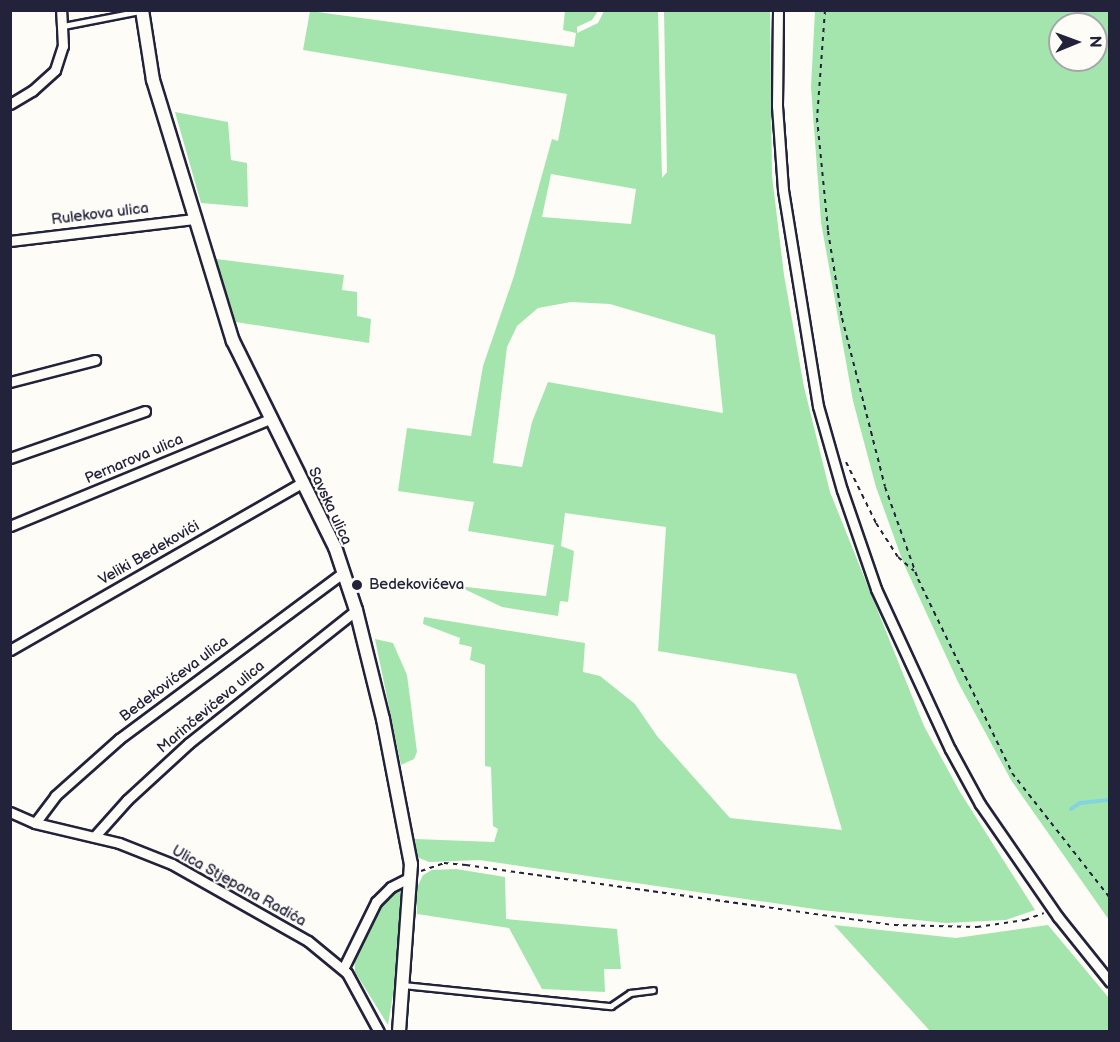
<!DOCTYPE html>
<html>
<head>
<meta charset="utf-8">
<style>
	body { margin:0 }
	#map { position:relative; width:1120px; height:1042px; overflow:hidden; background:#fdfcf7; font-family:"Balsamiq Sans",sans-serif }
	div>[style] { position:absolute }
	.green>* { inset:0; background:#a4e5ae }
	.stream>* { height:4px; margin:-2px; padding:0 2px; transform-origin:2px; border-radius:2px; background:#84d3e0 }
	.path>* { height:2px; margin-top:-1px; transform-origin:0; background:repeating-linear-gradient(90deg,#22223b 0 4.5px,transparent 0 9px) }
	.roads { filter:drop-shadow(2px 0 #22223b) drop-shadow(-2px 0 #22223b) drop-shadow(0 2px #22223b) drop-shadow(0 -2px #22223b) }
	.service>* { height:4.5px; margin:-2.25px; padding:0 2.25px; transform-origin:2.25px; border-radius:2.25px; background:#fdfcf7 }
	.minor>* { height:9px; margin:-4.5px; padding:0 4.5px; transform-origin:4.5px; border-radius:4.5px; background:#fdfcf7 }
	.tertiary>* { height:12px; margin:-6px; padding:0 6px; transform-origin:6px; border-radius:6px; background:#fdfcf7 }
	.dots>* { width:16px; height:16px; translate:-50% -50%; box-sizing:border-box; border:3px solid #fdfcf7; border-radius:50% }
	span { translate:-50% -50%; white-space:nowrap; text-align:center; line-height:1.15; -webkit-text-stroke:4.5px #fdfcf7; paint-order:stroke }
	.street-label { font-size:15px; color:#22223b }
	.poi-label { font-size:15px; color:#22223b }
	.left { translate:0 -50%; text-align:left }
	.frame { position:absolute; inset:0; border:12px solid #22223b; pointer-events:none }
	.north { position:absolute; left:1048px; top:12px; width:60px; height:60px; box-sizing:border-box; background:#fdfcf7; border:2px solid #a5a5ac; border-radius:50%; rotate:89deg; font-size:16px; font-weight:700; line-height:24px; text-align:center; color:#22223b }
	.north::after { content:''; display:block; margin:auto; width:21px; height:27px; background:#22223b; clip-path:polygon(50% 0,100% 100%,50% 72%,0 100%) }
</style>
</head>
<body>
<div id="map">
	<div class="green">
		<i style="clip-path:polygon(evenodd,310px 11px,574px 47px,576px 33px,563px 30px,565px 11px,598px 11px,592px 20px,577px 27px,577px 33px,598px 23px,604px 11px,658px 11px,662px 178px,667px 172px,664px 11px,770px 11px,772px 176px,784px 275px,804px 387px,830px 492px,924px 726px,960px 792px,1035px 910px,1006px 920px,946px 923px,821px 910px,479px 860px,429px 862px,417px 857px,415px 839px,494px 842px,498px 829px,493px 826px,491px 767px,485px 766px,485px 665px,470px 660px,472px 647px,459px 644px,460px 638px,423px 624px,424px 617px,585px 643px,583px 672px,600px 676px,635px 704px,657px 736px,730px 818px,842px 830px,796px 674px,658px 651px,666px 527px,565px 513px,561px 546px,574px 551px,568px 602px,560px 601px,558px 616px,502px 607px,458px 586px,546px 596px,554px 545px,468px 531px,474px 502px,398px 491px,407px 428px,471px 436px,483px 366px,514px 276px,552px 139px,558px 141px,567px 94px,303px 50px,310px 11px,551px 174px,636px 189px,631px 224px,542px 217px,551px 174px,310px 11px,571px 302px,610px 304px,715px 335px,723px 413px,548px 382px,532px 422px,522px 467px,493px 463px,507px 347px,517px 326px,538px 308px,571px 302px)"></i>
		<i style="clip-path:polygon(evenodd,815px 11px,1109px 11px,1109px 920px,1011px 780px,958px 682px,903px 562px,876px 487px,853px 401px,821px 222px,811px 87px,815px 11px,1060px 24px,1096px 24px,1096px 60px,1060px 60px,1060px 24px)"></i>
		<i style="clip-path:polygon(175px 112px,228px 122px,231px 160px,247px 163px,248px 207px,201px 203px)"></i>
		<i style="clip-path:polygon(216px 259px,344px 275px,342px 290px,357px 292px,357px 316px,371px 319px,369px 343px,236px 322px)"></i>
		<i style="clip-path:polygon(375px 639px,393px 643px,407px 675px,417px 752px,414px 759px,401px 765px)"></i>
		<i style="clip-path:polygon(456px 869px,505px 877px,506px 919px,617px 929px,621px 969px,604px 969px,605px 992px,542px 989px,509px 928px,417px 914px,417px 888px,423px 875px,432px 870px)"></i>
		<i style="clip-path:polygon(401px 889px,396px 994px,393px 994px,388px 1025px,355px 972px,354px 954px,379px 904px,387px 895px)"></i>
		<i style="clip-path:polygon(834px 925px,956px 938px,1048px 925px,1109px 998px,1109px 1031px,930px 1031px)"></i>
	</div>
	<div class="stream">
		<i style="left:1071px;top:809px;width:11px;rotate:-34deg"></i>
		<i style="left:1080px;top:803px;width:30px;rotate:-6deg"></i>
	</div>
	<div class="path">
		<i style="left:825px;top:10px;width:108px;rotate:94.2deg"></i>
		<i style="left:817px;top:118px;width:114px;rotate:84.4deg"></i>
		<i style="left:828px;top:231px;width:88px;rotate:80.9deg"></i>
		<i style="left:842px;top:318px;width:174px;rotate:75.7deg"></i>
		<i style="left:885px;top:487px;width:98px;rotate:70.3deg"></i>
		<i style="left:918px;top:579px;width:216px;rotate:64.1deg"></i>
		<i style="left:1012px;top:773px;width:159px;rotate:51.9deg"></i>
		<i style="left:846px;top:462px;width:68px;rotate:63.8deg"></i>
		<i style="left:876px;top:523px;width:40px;rotate:57.1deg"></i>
		<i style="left:898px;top:557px;width:21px;rotate:41deg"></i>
		<i style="left:421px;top:871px;width:24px;rotate:-19deg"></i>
		<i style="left:444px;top:863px;width:22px;rotate:5deg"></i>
		<i style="left:466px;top:865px;width:432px;rotate:8deg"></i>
		<i style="left:894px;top:925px;width:83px;rotate:1.4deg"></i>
		<i style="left:977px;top:927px;width:49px;rotate:-8.3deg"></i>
		<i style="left:1025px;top:920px;width:20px;rotate:-20deg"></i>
	</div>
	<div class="roads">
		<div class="service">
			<i style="left:63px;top:26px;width:78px;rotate:-11deg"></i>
			<i style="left:403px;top:985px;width:209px;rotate:5.8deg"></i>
			<i style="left:611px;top:1006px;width:23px;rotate:-34deg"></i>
			<i style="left:630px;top:993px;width:23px;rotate:-7deg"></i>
		</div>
		<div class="minor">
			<i style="left:778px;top:10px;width:96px;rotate:90.6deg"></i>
			<i style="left:777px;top:106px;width:84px;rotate:85.9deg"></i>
			<i style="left:783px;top:190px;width:219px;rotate:80.8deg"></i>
			<i style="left:818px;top:406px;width:87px;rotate:74.1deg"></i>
			<i style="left:842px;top:490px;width:105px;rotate:71deg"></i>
			<i style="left:876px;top:589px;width:176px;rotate:65.2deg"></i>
			<i style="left:950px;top:749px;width:63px;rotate:61.4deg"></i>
			<i style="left:980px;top:804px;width:137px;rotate:55.4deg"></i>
			<i style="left:1058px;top:917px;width:83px;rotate:51.3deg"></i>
			<i style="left:10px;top:104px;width:26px;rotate:-31deg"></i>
			<i style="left:32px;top:91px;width:31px;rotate:-42deg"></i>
			<i style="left:55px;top:70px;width:25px;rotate:-72deg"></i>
			<i style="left:63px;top:46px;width:36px;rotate:-93deg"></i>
			<i style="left:10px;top:241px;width:185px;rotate:-6.8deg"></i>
			<i style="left:10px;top:382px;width:88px;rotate:-14.5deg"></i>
			<i style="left:10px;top:458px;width:143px;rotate:-19.2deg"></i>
			<i style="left:10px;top:526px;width:280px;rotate:-22.4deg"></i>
			<i style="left:10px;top:650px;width:338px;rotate:-29.8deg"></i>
			<i style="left:10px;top:812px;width:27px;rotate:24deg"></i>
			<i style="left:35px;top:823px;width:86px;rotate:13.4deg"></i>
			<i style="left:119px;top:843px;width:57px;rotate:21.6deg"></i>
			<i style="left:172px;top:864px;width:156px;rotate:29.5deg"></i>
			<i style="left:308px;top:941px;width:50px;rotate:39.4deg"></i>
			<i style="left:347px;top:973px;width:67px;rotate:61.5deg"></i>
			<i style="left:35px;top:823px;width:34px;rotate:-53deg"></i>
			<i style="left:55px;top:796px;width:86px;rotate:-41.7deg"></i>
			<i style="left:119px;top:739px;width:280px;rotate:-36.6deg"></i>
			<i style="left:94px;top:837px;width:50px;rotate:-48.3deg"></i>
			<i style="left:127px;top:800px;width:84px;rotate:-42.6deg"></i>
			<i style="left:189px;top:743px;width:213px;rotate:-38.5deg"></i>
			<i style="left:343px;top:969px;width:75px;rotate:-63.8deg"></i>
			<i style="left:376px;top:902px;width:21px;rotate:-45deg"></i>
			<i style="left:391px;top:887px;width:22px;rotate:-27deg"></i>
		</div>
		<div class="tertiary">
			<i style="left:142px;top:10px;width:71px;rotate:81.1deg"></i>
			<i style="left:153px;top:80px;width:273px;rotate:73deg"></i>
			<i style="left:233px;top:341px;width:230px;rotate:63.7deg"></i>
			<i style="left:335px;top:547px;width:66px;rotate:71.6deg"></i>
			<i style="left:356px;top:610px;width:112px;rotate:76.1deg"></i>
			<i style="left:383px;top:719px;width:148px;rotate:79.1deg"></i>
			<i style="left:411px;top:864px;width:168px;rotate:94.1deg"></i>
		</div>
	</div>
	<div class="dots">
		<i style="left:357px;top:585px;background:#22223b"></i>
	</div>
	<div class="street-label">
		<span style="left:100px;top:214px;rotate:-7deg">Rulekova ulica</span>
		<span style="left:134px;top:459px;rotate:-23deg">Pernarova ulica</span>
		<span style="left:330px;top:506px;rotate:65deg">Savska ulica</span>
		<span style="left:149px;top:553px;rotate:-30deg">Veliki Bedekovići</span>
		<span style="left:174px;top:679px;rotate:-37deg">Bedekovićeva ulica</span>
		<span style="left:211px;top:707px;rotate:-40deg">Marinčevićeva ulica</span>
		<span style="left:239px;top:886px;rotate:29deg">Ulica Stjepana Radića</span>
	</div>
	<div class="poi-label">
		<span class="left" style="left:369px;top:585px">Bedekovićeva</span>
	</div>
	<div class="frame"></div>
	<div class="north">N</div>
</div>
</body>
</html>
